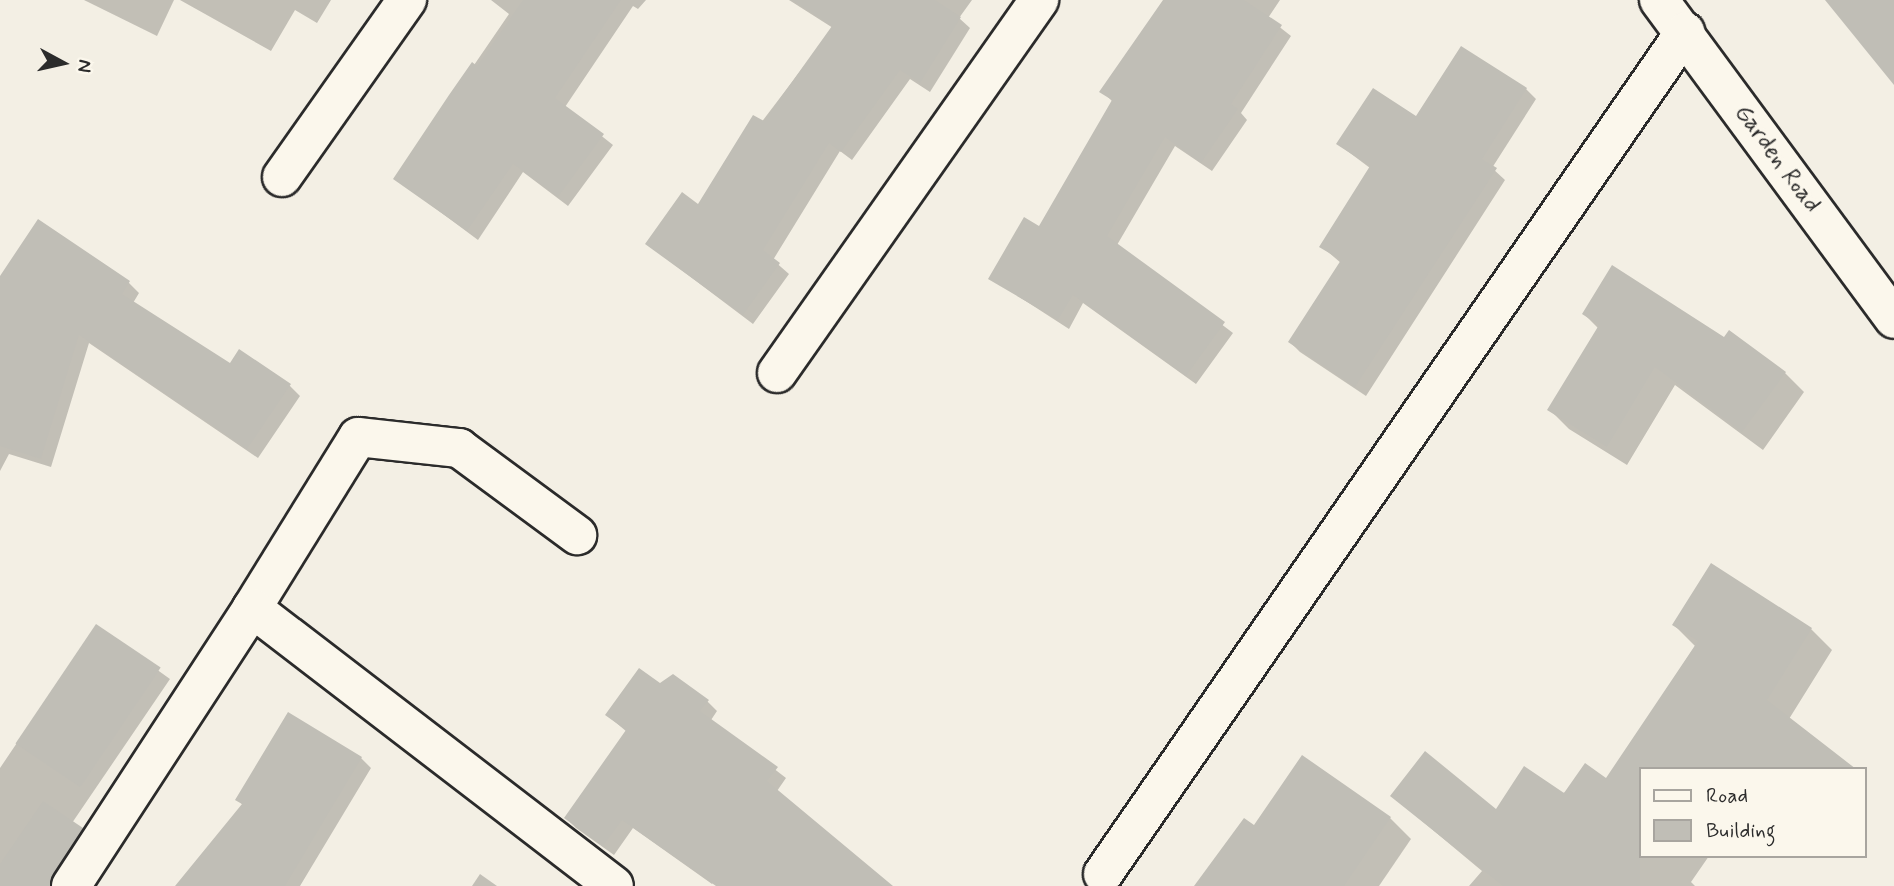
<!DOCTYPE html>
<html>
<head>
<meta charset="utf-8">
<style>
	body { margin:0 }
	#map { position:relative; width:1894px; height:886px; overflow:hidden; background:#f3efe4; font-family:Mynerve,sans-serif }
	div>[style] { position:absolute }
	.shadow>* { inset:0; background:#0003 }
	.building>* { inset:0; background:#c0beb6; transform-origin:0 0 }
	.roads { filter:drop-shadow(2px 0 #2b2b2b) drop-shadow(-2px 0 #2b2b2b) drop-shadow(0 2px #2b2b2b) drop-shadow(0 -2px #2b2b2b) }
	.minor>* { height:38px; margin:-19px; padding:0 19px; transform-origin:19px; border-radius:19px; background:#fbf7ec }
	span { translate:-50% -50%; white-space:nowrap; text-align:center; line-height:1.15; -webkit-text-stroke:7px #fbf7ec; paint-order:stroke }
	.street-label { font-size:24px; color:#2b2b2b }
	.legend { position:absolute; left:1639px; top:767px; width:228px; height:91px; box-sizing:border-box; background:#fbf7ec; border:2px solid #a8a59f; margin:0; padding:9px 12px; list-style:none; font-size:21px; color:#2b2b2b }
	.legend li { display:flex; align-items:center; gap:14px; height:35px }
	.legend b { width:35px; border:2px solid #a8a59f }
	.north { position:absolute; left:28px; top:28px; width:70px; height:70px; -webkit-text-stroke:5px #fbf7ec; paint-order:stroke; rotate:98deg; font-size:19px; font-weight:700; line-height:28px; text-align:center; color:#2b2b2b }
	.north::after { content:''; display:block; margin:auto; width:24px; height:32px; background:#2b2b2b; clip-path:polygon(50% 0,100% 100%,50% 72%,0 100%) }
</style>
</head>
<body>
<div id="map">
	<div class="shadow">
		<i style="clip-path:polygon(84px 0,174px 0,157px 36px)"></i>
		<i style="clip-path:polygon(180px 0,331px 0,317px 23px,295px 10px,271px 51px)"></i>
		<i style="clip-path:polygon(491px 0,646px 0,638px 9px,633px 6px,565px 107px,613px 145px,568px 206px,523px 172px,478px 240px,396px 179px,509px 14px)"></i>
		<i style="clip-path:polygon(789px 0,972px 0,959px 18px,970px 28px,930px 92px,910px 79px,852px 160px,840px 151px,773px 260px,789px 274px,753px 324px,647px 244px,698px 206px,833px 28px)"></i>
		<i style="clip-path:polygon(1165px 0,1280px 0,1268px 18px,1291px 36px,1241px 113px,1247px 120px,1212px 171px,1175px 146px,1117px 245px,1233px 333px,1196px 384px,1083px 303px,1069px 329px,990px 278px,1040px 228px,1113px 102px,1102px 91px)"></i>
		<i style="clip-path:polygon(1526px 89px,1536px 99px,1492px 168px,1505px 180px,1366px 396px,1300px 352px,1290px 342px,1341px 263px,1321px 246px,1370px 168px,1338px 144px)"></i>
		<i style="clip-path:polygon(39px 221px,129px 283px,139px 293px,133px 303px,230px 366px,290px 386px,300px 396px,258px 458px,89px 343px,51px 467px,9px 454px,0 471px,0 315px)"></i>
		<i style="clip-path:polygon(1584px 314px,1785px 373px,1804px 392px,1763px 450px,1675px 385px,1627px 465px,1569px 429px,1550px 410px,1599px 329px)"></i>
		<i style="clip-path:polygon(1674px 625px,1811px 629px,1832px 650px,1789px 719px,1640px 769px,1640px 856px,1709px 856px,1691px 882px,1695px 886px,1469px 886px,1482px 871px,1392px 796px,1496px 811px,1607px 781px,1695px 646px)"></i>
		<i style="clip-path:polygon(96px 626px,170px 679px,72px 823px,92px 839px,62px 886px,9px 886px,0 880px,0 768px)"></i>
		<i style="clip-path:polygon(660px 685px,707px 701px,717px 711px,711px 720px,786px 778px,777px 791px,890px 886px,745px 886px,723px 867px,712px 884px,633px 828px,614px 855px,576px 828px,566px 818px,627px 732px,607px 715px)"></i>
		<i style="clip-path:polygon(361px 758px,371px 768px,300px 886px,177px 886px,243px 805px,237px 799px)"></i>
		<i style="clip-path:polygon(1390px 818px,1411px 839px,1379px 886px,1220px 886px,1254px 828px)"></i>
		<i style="clip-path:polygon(480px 874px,497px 886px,472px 886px)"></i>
	</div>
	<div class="building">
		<i style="clip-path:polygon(523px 0,621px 0,555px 98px,604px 134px,558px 197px,513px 164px,467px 231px,393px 179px,449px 95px,472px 62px,477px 66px)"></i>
		<i style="clip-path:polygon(792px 0,935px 0,961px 17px,920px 83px,900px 70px,841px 152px,829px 143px,763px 250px,780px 263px,743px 315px,645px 244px,682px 192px,698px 204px,753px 115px,764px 121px,832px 26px)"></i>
		<i style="clip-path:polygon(1163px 0,1244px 0,1282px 25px,1231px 104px,1238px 109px,1201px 163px,1165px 137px,1107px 236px,1225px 322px,1186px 376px,1073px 295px,1058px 320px,988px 279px,1024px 217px,1039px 226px,1112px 100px,1099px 92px)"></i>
		<i style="clip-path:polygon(1825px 0,1894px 0,1894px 85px)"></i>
		<i style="clip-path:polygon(1461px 46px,1527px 88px,1482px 159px,1497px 168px,1355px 387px,1288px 342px,1341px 260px,1319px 247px,1370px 166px,1336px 144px,1373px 88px,1416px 116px)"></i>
		<i style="clip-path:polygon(38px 219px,130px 281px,122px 294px,230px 363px,239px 349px,291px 384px,247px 449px,79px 335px,41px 459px,0 446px,0 276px)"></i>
		<i style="clip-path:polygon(1612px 265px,1724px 337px,1729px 330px,1786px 372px,1742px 432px,1655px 367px,1607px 447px,1547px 410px,1599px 325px,1582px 314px)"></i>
		<i style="clip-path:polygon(1711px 563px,1812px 628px,1767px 700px,1856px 769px,1640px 769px,1640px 886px,1503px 886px,1390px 796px,1425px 751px,1496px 809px,1524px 766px,1564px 793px,1585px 763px,1606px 778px,1698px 641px,1672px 625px)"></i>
		<i style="left:96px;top:624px;width:78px;height:144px;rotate:34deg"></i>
		<i style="clip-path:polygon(639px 668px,660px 683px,673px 674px,709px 700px,700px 711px,778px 767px,767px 781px,893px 886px,716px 886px,622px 820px,603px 846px,564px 818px,626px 730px,605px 715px)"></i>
		<i style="clip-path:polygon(288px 712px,362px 757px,285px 886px,175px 886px,242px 804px,235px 800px)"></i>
		<i style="clip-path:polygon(1302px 755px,1391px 817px,1344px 886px,1194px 886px,1244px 818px,1254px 825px)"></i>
		<i style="clip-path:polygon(43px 801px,83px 828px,49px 886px,0 886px,0 864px)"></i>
	</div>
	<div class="roads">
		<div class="minor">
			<i style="left:1659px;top:0;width:396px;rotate:53.6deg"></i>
			<i style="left:282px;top:177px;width:217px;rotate:-54.8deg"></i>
			<i style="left:777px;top:373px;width:456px;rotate:-54.9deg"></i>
			<i style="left:252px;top:608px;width:201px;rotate:-58.2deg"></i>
			<i style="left:358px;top:437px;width:102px;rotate:6.2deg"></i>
			<i style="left:459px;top:448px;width:147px;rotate:36.4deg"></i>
			<i style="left:1103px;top:874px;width:1024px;rotate:-55.35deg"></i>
			<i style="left:71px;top:886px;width:332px;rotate:-56.9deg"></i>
			<i style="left:252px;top:608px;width:456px;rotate:37.5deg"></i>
		</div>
	</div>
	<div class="street-label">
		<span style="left:1777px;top:159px;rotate:54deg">Garden Road</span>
	</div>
	<ul class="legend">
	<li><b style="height:9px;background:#fbf7ec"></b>Road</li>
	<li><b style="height:19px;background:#c0beb6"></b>Building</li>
	</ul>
	<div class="north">N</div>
</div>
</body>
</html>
